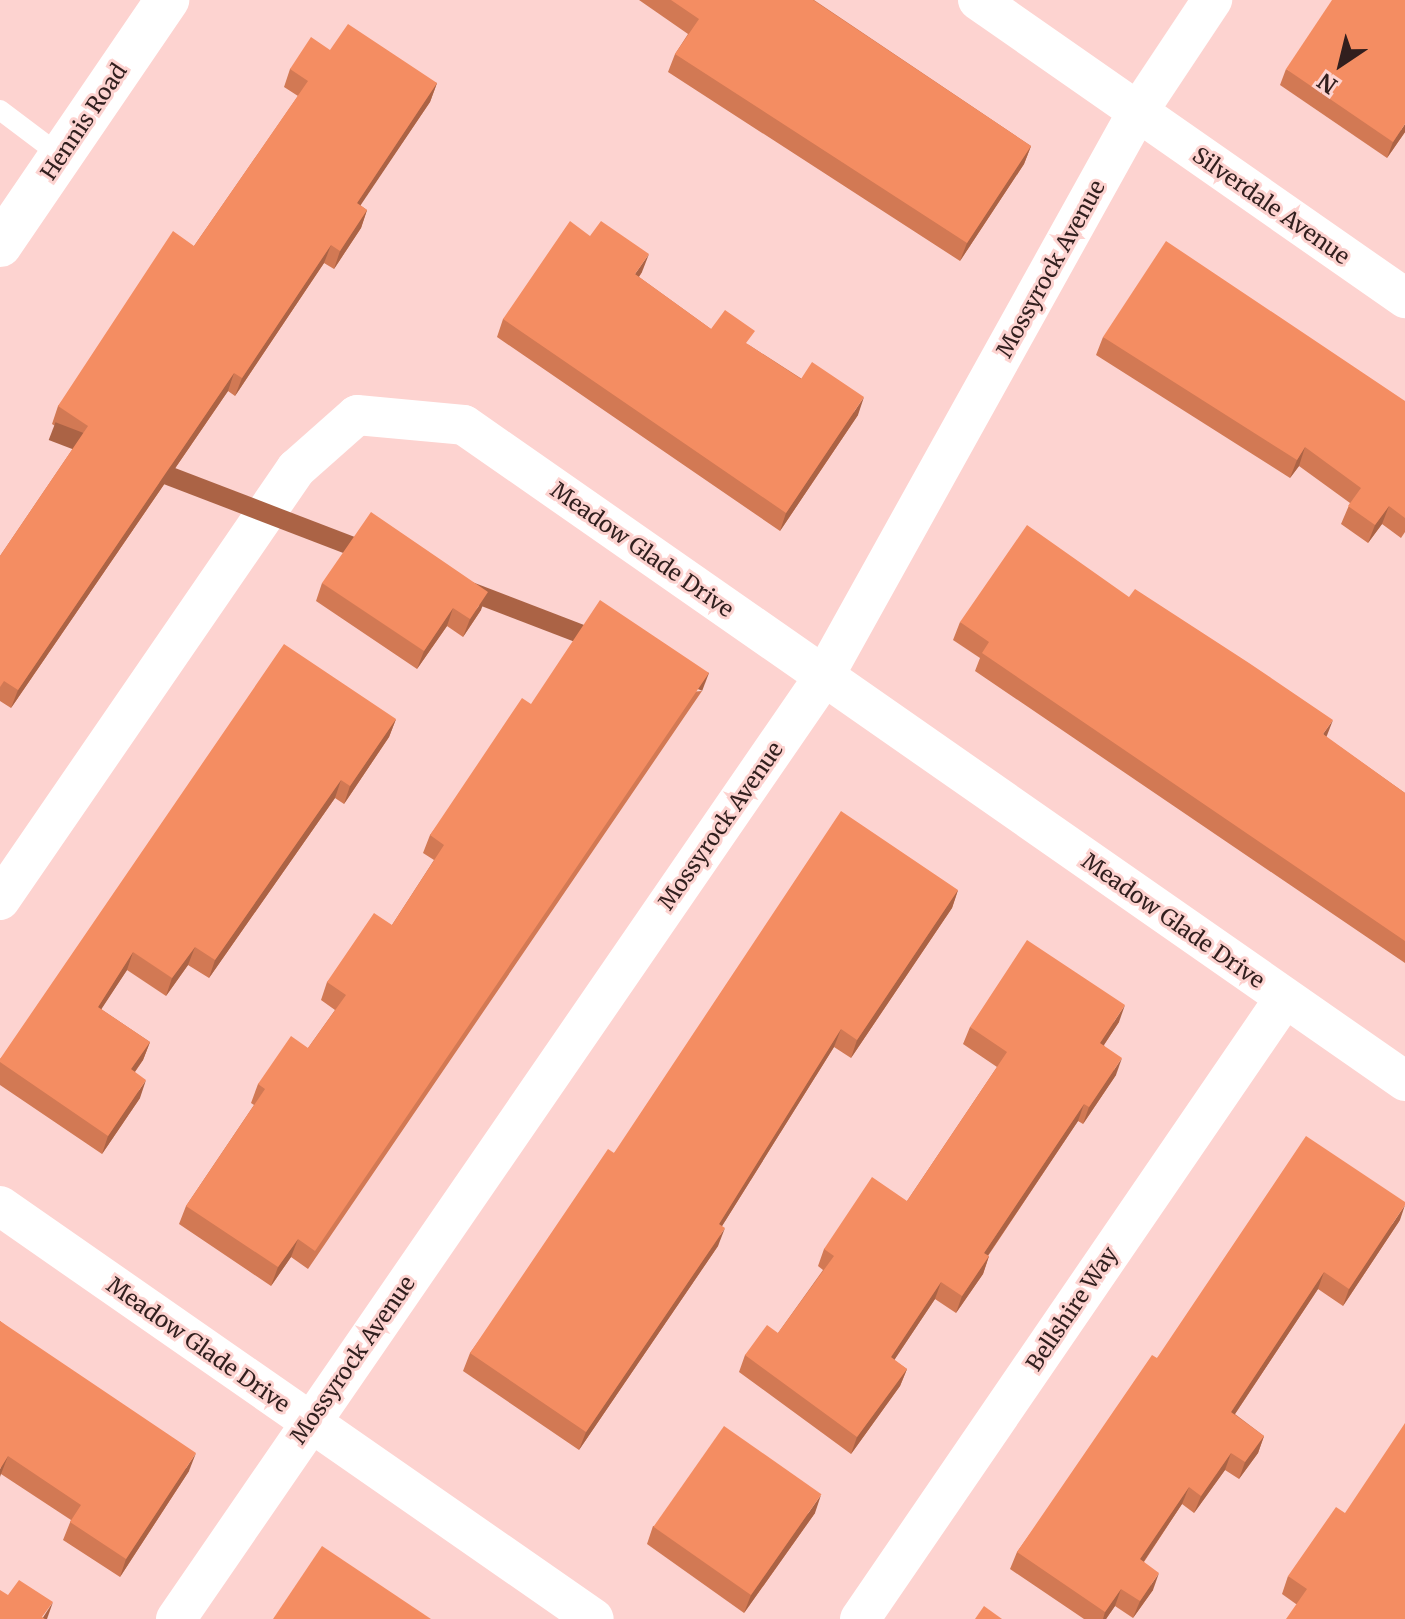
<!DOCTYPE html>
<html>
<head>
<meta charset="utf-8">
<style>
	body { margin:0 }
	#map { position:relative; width:1405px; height:1619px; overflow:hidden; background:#fdd3d0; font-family:Merriweather,serif }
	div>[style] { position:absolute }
	.service>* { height:20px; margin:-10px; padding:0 10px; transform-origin:10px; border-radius:10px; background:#fff }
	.minor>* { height:40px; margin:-20px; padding:0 20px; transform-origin:20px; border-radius:20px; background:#fff }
	.tertiary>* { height:44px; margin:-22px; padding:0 22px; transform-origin:22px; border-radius:22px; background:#fff }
	.wall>* { inset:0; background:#d27954 }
	.shaded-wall>* { inset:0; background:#ab6345; transform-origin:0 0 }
	.building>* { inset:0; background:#f48d62; transform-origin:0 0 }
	span { translate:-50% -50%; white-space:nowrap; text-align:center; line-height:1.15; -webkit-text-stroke:6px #fdd3d0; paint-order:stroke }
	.street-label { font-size:22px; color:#311f1e }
	.north { position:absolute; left:1301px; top:24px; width:80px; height:80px; -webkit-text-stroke:6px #fdd3d0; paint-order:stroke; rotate:215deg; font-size:22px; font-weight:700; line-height:32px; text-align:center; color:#311f1e }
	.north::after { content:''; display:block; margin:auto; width:28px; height:36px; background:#311f1e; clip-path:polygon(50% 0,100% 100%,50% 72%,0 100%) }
</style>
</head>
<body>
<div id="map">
	<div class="service">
		<i style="left:0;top:110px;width:76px;rotate:37deg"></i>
	</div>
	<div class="minor">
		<i style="left:978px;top:0;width:521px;rotate:34.91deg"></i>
		<i style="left:0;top:900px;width:523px;rotate:-55.52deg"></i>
		<i style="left:296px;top:469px;width:81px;rotate:-41.5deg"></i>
		<i style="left:357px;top:415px;width:107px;rotate:5.3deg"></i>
		<i style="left:464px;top:425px;width:1147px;rotate:34.88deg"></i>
		<i style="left:0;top:1206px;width:723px;rotate:34.81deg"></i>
		<i style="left:176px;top:1619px;width:1142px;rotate:-55.49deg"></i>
		<i style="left:823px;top:678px;width:646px;rotate:-60.94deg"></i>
		<i style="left:1137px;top:113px;width:136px;rotate:-56.4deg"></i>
		<i style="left:860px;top:1619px;width:751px;rotate:-55.63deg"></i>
	</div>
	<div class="tertiary">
		<i style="left:0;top:245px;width:297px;rotate:-55.7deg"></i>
	</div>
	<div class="wall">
		<i style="clip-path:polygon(639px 0,814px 0,1031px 146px,1024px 164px,960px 261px,668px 72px,675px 54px,688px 34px)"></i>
		<i style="clip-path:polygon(330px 50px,437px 83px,430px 102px,360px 205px,367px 210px,361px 228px,334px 269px,324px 263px,235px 396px,228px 391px,11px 708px,0 701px,0 556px,78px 441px,52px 424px,58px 406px,194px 246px,298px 96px,284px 87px,290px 69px)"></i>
		<i style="clip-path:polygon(1286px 69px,1405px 132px,1387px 158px,1280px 85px)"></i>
		<i style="clip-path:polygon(642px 272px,639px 277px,711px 329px,749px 345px,858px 415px,780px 531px,497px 337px,503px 319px)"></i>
		<i style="clip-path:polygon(1103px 337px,1405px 401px,1405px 532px,1401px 538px,1382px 524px,1368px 543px,1341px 524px,1350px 503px,1299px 466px,1290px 478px,1096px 355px)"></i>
		<i style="clip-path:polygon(322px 583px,481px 610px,463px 637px,447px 626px,417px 669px,316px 601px)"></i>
		<i style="clip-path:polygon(960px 622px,1326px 737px,1405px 793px,1405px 963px,975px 671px,980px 658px,953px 640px)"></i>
		<i style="clip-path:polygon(702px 691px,308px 1269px,291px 1257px,271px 1286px,179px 1224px,186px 1206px,254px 1105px,251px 1103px,258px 1084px,308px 1048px,335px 1010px,321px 1000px,327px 982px,392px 925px,434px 860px,423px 853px,430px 835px,531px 704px)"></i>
		<i style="clip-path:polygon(396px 719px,389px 737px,344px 804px,335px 798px,209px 978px,188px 965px,166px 996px,127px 970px,101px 1009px,150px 1042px,143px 1060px,135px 1072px,140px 1098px,102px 1154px,0 1085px,0 1059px)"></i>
		<i style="clip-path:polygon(958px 890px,952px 908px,851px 1058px,834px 1047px,722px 1226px,718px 1246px,579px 1450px,463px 1371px,470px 1353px,614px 1153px)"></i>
		<i style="clip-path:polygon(1119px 1022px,1104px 1045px,1116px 1075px,1083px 1124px,1078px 1121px,988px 1256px,989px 1256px,983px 1274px,956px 1313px,935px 1299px,894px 1360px,907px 1369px,900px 1386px,851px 1454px,739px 1372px,745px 1355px,778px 1333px,823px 1270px,818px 1266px,824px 1249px,907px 1201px,997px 1067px,963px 1044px,970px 1027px)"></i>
		<i style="clip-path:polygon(1400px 1220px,1343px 1306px,1318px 1289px,1235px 1414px,1264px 1436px,1258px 1453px,1239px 1479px,1225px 1470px,1194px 1513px,1182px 1504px,1144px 1562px,1153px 1590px,1133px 1618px,1115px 1606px,1106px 1619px,1084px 1619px,1010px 1569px,1017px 1552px,1157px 1358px)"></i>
		<i style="clip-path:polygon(0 1321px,189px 1471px,120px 1577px,63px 1540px,71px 1520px,1px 1474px)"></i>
		<i style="clip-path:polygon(815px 1513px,744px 1613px,647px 1544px,653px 1526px)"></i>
		<i style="clip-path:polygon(1288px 1576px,1405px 1619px,1296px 1604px,1282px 1594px)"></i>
	</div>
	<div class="shaded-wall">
		<i style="clip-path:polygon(437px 83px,430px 102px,350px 221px,357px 203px)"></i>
		<i style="clip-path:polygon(1405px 124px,1405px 132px,1387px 158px,1393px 142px)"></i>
		<i style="clip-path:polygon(1031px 146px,1024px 164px,960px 261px,967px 243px)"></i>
		<i style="clip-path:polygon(367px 210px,361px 228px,334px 269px,340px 251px)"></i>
		<i style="clip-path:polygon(331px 245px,324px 263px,235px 396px,242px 378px)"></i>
		<i style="clip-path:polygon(649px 254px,642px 272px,628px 292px,635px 274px)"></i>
		<i style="clip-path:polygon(234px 373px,228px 391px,11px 708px,18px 690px)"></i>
		<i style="clip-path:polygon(864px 397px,858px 415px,780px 531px,786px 513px)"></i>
		<i style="clip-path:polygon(1305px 447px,1299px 466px,1290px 478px,1297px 460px)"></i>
		<i style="clip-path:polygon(1389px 506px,1382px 524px,1368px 543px,1375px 525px)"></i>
		<i style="clip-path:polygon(488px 592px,481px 610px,463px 637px,470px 619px)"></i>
		<i style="clip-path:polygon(453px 608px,447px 626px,417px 669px,424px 651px)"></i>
		<i style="left:709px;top:673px;width:19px;height:700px;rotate:111deg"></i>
		<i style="clip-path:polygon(396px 719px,389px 737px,344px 804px,350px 786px)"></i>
		<i style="clip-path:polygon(1333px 720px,1326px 738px,1323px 734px)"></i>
		<i style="clip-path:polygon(341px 780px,335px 798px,209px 978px,215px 960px)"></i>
		<i style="clip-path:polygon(958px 890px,952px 908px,851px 1058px,857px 1040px)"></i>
		<i style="clip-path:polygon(195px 947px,188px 965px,166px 996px,172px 978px)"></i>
		<i style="clip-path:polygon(133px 952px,127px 970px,91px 1025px,98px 1007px)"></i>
		<i style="clip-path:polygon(1125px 1005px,1119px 1022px,1094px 1060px,1100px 1043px)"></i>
		<i style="clip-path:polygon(841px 1029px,834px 1047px,712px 1242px,719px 1224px)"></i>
		<i style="clip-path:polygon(150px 1042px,143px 1060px,124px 1087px,131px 1069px)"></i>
		<i style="clip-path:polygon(1122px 1058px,1116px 1075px,1083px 1124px,1089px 1107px)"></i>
		<i style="clip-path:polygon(146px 1080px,140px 1098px,102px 1154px,108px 1136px)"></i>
		<i style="clip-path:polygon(1084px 1104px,1078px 1121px,978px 1270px,984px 1253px)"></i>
		<i style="clip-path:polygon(1405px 1205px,1400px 1220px,1343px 1306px,1349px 1289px)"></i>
		<i style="clip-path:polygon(725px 1228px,718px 1246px,579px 1450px,586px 1432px)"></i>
		<i style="clip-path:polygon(298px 1239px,291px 1257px,271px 1286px,278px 1267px)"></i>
		<i style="clip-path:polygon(989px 1256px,983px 1274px,956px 1313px,962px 1296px)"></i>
		<i style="clip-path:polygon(1324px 1272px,1318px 1289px,1225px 1429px,1231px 1412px)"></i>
		<i style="clip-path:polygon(941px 1282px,935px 1299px,885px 1374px,891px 1357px)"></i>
		<i style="clip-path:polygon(907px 1369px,900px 1386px,851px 1454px,857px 1437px)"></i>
		<i style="clip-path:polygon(1264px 1436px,1258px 1453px,1239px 1479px,1245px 1462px)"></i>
		<i style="clip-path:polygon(196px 1453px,189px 1471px,120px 1577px,126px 1559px)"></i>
		<i style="clip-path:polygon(1231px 1453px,1225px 1470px,1194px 1513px,1201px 1496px)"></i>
		<i style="clip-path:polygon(8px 1456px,1px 1474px,0 1477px,0 1469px)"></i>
		<i style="clip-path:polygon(1189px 1487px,1182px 1504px,1134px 1576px,1140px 1559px)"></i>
		<i style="clip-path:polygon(821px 1495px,815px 1513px,744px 1613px,751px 1595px)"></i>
		<i style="clip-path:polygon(1159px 1573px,1153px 1590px,1133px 1618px,1140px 1601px)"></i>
		<i style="clip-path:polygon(1121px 1589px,1115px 1606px,1106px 1619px,1103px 1619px,1105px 1612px)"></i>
		<i style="clip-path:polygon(53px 1602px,47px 1619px,42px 1619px)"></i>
	</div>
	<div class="building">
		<i style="clip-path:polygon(671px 0,813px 0,1031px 146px,967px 243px,675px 54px,699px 19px)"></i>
		<i style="clip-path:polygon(1332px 0,1405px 0,1405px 124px,1393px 142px,1286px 69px)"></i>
		<i style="clip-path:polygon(348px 24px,437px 83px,357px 203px,367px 210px,340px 251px,331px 245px,242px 378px,234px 373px,18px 690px,4px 681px,0 687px,0 556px,88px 426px,58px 406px,173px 231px,194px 246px,308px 81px,290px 69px,311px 37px,330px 50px)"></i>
		<i style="clip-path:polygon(570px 221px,590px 236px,601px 221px,649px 254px,635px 274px,711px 329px,725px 310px,755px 331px,746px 343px,801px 379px,812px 362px,864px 397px,786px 513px,503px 319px)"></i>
		<i style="clip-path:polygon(1166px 241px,1405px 401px,1405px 518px,1389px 506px,1375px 525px,1348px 506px,1361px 488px,1305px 447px,1297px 460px,1103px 337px)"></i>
		<i style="clip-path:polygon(371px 512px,488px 592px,470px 619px,453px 608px,424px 651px,322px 583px)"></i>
		<i style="clip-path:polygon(1027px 525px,1129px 597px,1135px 589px,1249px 663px,1333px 720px,1323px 734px,1405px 793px,1405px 941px,982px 653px,989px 642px,960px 622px)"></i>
		<i style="clip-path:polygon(600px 600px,709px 673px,315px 1251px,298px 1239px,278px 1267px,186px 1206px,265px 1089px,258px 1084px,291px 1036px,308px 1048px,346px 995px,327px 982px,374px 913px,392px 925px,444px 845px,430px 835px,522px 698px,531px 704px)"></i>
		<i style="clip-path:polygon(284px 644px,396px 719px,350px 786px,341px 780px,215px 960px,195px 947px,172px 978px,133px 952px,98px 1007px,150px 1042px,131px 1069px,146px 1080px,108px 1136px,0 1062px,0 1059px)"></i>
		<i style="clip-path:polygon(841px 811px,958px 890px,857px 1040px,841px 1029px,719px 1224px,725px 1228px,586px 1432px,470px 1353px,608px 1149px,614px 1153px)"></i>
		<i style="clip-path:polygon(1027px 940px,1125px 1005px,1100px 1043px,1122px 1058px,1089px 1107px,1084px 1104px,984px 1253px,989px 1256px,962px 1296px,941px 1282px,891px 1357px,907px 1369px,857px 1437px,745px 1355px,767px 1325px,778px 1333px,834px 1256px,824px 1249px,872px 1177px,907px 1201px,1007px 1052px,970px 1027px)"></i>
		<i style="clip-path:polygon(1306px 1136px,1405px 1202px,1405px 1205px,1349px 1289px,1324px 1272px,1231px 1412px,1264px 1436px,1245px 1462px,1231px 1453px,1201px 1496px,1189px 1487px,1140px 1559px,1159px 1573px,1140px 1601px,1121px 1589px,1105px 1612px,1017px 1552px,1152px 1355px,1157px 1358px)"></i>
		<i style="clip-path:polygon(0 1321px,196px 1453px,126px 1559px,70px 1522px,81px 1505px,8px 1456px,0 1469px)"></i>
		<i style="clip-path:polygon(1405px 1423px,1405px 1619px,1286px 1619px,1307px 1589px,1288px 1576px,1336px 1507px,1345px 1513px)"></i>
		<i style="left:724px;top:1426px;width:119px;height:123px;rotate:35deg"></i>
		<i style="clip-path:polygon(322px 1546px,431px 1619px,273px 1619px)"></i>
		<i style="clip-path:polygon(19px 1580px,53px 1602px,42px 1617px,45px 1619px,0 1619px,0 1590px,8px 1595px)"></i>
		<i style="clip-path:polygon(984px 1606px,1002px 1619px,975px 1619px)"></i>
	</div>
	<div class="street-label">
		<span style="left:84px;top:122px;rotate:-56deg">Hennis Road</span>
		<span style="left:1271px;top:206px;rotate:35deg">Silverdale Avenue</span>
		<span style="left:1051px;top:269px;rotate:-61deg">Mossyrock Avenue</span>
		<span style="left:642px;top:550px;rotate:35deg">Meadow Glade Drive</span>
		<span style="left:721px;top:826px;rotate:-55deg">Mossyrock Avenue</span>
		<span style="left:1173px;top:921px;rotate:35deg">Meadow Glade Drive</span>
		<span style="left:1072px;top:1309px;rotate:-56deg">Bellshire Way</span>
		<span style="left:198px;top:1345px;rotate:35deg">Meadow Glade Drive</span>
		<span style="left:353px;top:1360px;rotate:-55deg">Mossyrock Avenue</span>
	</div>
	<div class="north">N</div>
</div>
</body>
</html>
